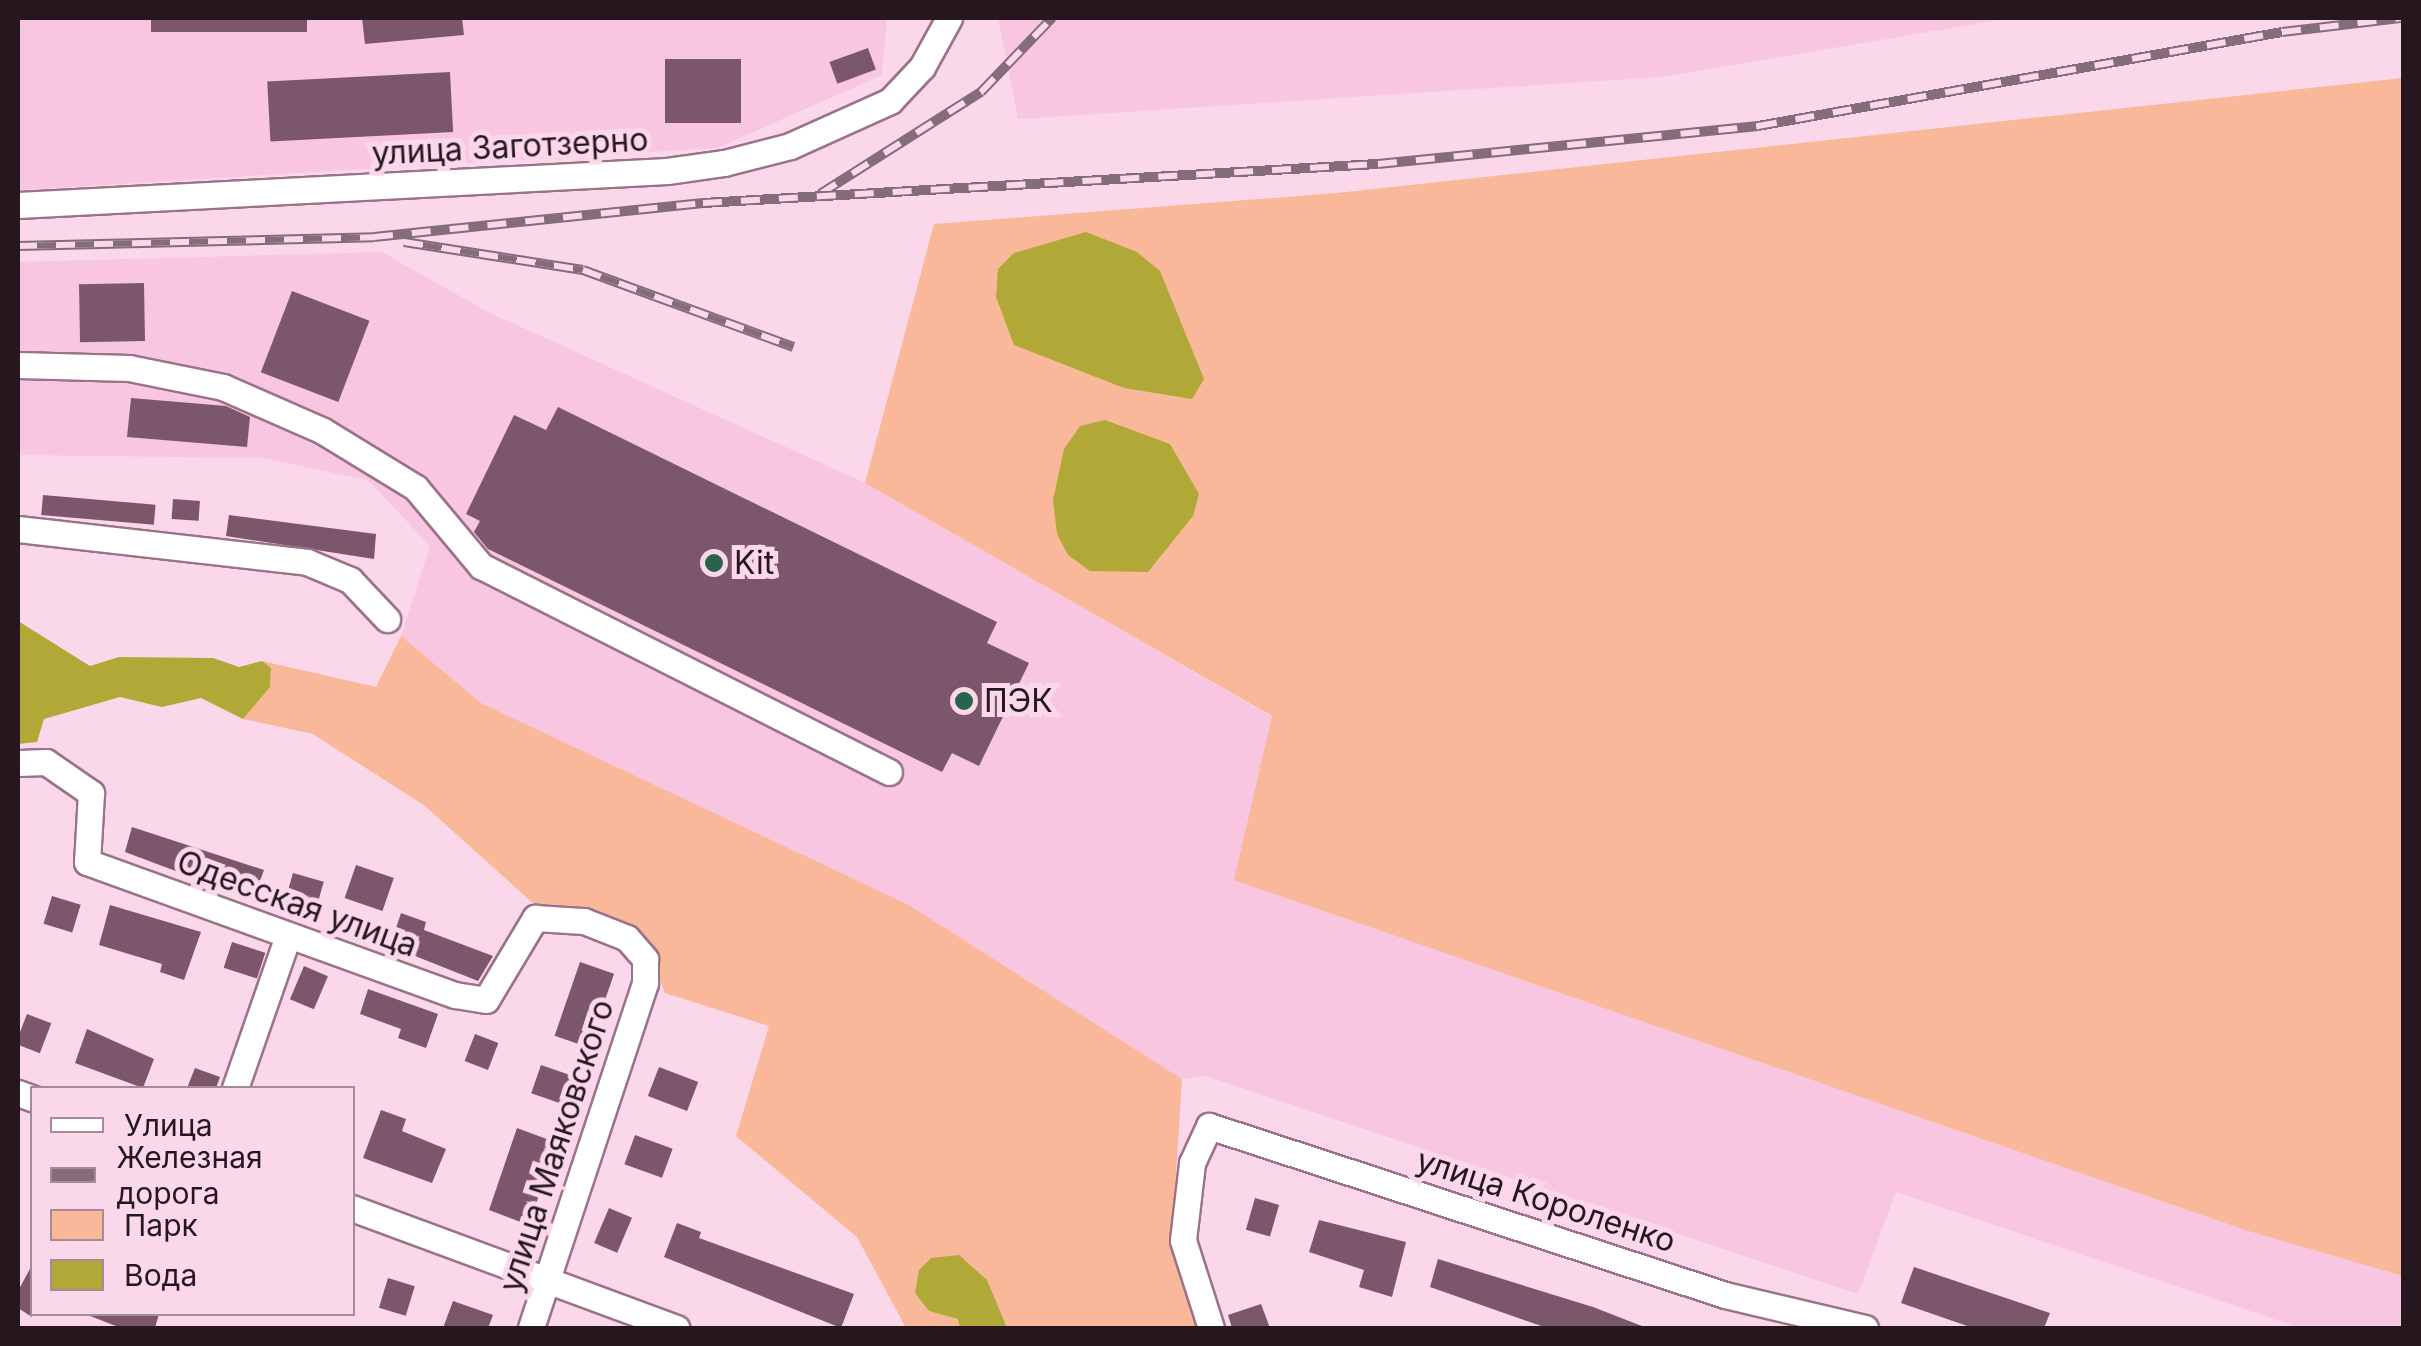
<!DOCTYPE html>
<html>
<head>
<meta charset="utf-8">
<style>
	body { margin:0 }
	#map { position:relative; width:2421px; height:1346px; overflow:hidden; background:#fad7e9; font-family:Inter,sans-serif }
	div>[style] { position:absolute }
	.built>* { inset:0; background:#f9c6e1 }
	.green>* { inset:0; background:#f9b89a }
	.water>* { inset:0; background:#b0a937 }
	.building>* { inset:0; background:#7c576b; transform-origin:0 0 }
	.roads { filter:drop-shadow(2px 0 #9a7388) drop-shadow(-2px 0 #9a7388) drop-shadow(0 2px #9a7388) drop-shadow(0 -2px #9a7388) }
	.minor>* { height:25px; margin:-12.5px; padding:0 12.5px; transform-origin:12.5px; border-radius:12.5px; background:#fff }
	.rail>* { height:10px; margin-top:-5px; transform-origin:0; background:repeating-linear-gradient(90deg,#fad7e9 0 19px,#846c78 0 38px); box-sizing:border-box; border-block:2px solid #846c78 }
	.dots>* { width:28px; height:28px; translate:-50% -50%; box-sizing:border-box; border:5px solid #fad7e9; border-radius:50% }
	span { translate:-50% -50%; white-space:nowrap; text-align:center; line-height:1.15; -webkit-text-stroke:10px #fad7e9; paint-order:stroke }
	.street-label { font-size:32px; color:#26171f }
	.poi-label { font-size:32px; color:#26171f }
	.left { translate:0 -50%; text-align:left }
	.frame { position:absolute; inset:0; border:20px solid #26171f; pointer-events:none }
	.legend { position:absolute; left:30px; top:1086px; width:325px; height:230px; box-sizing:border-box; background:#fad7e9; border:2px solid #a58a98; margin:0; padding:12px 18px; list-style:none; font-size:30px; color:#26171f }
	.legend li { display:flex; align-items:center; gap:20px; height:50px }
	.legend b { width:50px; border:2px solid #a58a98 }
</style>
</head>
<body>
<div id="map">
	<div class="built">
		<i style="clip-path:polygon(18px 18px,887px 18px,882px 75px,717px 148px,18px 190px)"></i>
		<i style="clip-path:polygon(998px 18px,2011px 18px,1661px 77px,1018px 119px)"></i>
		<i style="clip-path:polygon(382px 252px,486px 311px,865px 483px,1272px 717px,1235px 880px,2245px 1230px,2403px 1275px,2403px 1328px,2301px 1328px,1896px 1192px,1858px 1294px,1206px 1076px,1182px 1079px,909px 905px,481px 703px,401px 636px,430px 546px,368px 480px,262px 458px,18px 455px,18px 262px)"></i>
	</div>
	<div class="green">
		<i style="clip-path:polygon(2403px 78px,2403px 1276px,2245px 1230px,1234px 880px,1272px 716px,865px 483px,934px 224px,1337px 193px)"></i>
		<i style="clip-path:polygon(401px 636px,481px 703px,909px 905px,1182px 1079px,1172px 1238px,1200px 1328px,906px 1328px,857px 1237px,736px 1136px,769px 1026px,665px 993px,650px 951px,629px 927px,535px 905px,425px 806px,313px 734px,243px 719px,270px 686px,271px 668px,262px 661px,376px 687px)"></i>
	</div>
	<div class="water">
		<i style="clip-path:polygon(1086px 232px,1137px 252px,1160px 271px,1204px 379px,1192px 399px,1124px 388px,1014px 345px,996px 297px,998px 269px,1014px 253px)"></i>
		<i style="clip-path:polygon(1105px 420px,1170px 444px,1199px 494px,1193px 516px,1148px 572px,1090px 571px,1068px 555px,1057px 534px,1053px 500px,1064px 449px,1080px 426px)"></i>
		<i style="clip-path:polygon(18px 621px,90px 666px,119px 657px,213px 658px,239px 667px,262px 661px,271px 668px,270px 687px,243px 719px,201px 698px,162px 707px,120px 697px,44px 719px,37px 742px,18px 744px)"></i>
		<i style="clip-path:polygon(959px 1255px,987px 1280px,1007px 1328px,960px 1328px,958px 1319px,929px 1311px,915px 1293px,919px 1270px,931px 1258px)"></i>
	</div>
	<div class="building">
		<i style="left:151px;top:18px;width:156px;height:14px"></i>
		<i style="clip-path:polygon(362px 18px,462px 18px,464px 35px,365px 44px)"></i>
		<i style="left:868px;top:48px;width:23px;height:41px;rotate:70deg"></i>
		<i style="left:665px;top:59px;width:76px;height:64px"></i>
		<i style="left:450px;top:72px;width:60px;height:183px;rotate:87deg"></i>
		<i style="left:144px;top:283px;width:58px;height:65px;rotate:89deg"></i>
		<i style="left:292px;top:291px;width:83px;height:87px;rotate:21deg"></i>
		<i style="clip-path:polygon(131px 398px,226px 406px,250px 417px,247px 447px,127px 437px)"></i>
		<i style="clip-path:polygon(558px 407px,997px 622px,987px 643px,1029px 663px,979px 766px,952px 753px,942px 772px,488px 549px,474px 532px,480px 521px,466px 514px,514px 415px,546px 430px)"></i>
		<i style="left:43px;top:495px;width:113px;height:20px;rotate:5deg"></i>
		<i style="left:173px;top:499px;width:27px;height:20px;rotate:4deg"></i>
		<i style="clip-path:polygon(229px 515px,376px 534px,374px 559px,226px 536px)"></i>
		<i style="clip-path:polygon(132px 827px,264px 870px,253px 900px,125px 852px)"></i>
		<i style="left:356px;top:865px;width:40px;height:35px;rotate:19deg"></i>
		<i style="left:293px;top:873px;width:32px;height:38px;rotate:16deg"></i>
		<i style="left:52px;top:896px;width:30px;height:29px;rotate:17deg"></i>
		<i style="clip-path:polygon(110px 905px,201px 932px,184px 980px,160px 972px,162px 964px,99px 945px)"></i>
		<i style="clip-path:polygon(401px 913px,426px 922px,424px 930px,493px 956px,478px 981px,390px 946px)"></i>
		<i style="left:232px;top:942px;width:35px;height:27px;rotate:18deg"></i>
		<i style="left:580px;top:962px;width:36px;height:78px;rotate:19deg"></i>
		<i style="left:304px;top:966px;width:26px;height:36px;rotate:23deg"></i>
		<i style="clip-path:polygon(368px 989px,438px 1014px,426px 1048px,398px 1038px,401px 1029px,360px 1014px)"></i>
		<i style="left:27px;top:1014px;width:26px;height:32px;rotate:21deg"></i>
		<i style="clip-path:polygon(87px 1029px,154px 1059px,143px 1088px,75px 1063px)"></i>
		<i style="left:475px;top:1034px;width:25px;height:29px;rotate:21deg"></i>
		<i style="left:541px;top:1065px;width:36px;height:30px;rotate:19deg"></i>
		<i style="left:659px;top:1067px;width:42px;height:31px;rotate:21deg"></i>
		<i style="clip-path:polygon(195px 1068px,220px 1077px,216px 1088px,187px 1088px)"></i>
		<i style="clip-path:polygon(381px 1110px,406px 1119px,402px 1131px,446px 1149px,432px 1183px,363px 1158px)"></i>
		<i style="clip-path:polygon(517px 1128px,552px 1141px,531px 1226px,489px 1210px)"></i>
		<i style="left:635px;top:1135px;width:40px;height:31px;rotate:20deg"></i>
		<i style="left:1255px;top:1198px;width:25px;height:33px;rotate:16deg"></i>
		<i style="left:609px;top:1208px;width:25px;height:38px;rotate:23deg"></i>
		<i style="clip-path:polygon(1319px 1220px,1406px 1242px,1392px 1297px,1359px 1287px,1364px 1270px,1309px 1252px)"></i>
		<i style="clip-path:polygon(677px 1223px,701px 1232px,699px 1238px,854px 1294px,841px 1328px,664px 1257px)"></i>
		<i style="clip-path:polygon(1438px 1259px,1593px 1307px,1647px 1328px,1547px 1328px,1430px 1287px)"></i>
		<i style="clip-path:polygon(32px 1265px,32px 1317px,18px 1308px,18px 1291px)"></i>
		<i style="clip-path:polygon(1914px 1267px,2050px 1313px,2044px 1328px,1973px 1328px,1901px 1303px)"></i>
		<i style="left:388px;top:1278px;width:28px;height:31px;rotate:17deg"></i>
		<i style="clip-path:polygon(453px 1301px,493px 1315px,488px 1328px,443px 1328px)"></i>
		<i style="clip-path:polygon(1261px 1304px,1270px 1328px,1232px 1328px,1228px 1315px)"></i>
		<i style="clip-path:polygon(85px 1314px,159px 1314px,155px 1328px,121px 1328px)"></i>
	</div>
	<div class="roads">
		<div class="minor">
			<i style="left:18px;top:205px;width:650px;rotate:-3deg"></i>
			<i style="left:667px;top:171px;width:58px;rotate:-8deg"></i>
			<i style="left:724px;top:163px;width:68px;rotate:-14.4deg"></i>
			<i style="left:790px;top:146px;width:110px;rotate:-24.2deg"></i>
			<i style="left:890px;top:101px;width:47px;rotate:-46.7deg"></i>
			<i style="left:922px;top:67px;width:56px;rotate:-61.1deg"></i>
			<i style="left:18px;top:365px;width:111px;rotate:1.5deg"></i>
			<i style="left:129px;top:368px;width:96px;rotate:11.4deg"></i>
			<i style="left:223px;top:387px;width:109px;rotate:23.7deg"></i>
			<i style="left:323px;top:431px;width:109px;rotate:31.5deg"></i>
			<i style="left:416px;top:488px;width:102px;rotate:50.2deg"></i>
			<i style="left:481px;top:566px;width:457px;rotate:26.8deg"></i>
			<i style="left:18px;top:529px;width:291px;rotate:6.5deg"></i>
			<i style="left:307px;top:562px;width:47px;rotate:22.7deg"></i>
			<i style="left:350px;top:580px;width:54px;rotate:46.5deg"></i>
			<i style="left:18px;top:763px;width:28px;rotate:-2deg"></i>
			<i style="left:46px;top:762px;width:55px;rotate:34.6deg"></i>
			<i style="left:91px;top:793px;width:69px;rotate:93.3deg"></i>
			<i style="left:87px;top:862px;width:391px;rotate:19.9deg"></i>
			<i style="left:455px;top:995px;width:31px;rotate:9deg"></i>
			<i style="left:486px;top:1000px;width:96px;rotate:-59.1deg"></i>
			<i style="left:535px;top:918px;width:49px;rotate:3.5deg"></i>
			<i style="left:584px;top:921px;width:46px;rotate:21.6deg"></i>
			<i style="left:627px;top:938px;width:28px;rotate:49deg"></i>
			<i style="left:645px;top:959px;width:24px;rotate:90deg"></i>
			<i style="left:645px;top:983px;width:363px;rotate:108.3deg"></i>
			<i style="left:235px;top:1088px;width:161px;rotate:-70.8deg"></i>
			<i style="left:18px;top:1093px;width:15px;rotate:20deg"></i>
			<i style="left:352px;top:1208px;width:346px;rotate:20.3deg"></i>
			<i style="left:1211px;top:1328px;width:92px;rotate:-107.7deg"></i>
			<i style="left:1183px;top:1240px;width:78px;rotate:-83.3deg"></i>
			<i style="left:1192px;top:1163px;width:41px;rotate:-65.3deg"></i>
			<i style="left:1209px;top:1126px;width:543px;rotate:18.13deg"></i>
			<i style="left:1725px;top:1295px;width:144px;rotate:13.3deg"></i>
		</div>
	</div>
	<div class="rail">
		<i style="left:820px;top:194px;width:191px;rotate:-32.4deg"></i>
		<i style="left:981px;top:92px;width:103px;rotate:-46.2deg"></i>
		<i style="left:404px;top:242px;width:181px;rotate:8.9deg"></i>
		<i style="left:583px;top:270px;width:224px;rotate:20.1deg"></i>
		<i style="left:18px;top:246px;width:356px;rotate:-1.4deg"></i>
		<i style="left:374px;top:237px;width:331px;rotate:-5.9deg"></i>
		<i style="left:703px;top:203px;width:676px;rotate:-3.31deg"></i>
		<i style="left:1378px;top:164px;width:382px;rotate:-5.7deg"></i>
		<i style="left:1758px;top:126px;width:532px;rotate:-10.17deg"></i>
		<i style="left:2282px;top:32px;width:121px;rotate:-6.7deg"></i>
	</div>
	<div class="dots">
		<i style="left:714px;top:563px;background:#28634d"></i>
		<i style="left:964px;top:701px;background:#28634d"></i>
	</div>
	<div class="street-label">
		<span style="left:510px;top:147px;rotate:-3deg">улица Заготзерно</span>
		<span style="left:297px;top:904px;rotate:20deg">Одесская улица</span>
		<span style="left:557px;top:1146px;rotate:-72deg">улица Маяковского</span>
		<span style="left:1546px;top:1201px;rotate:18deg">улица Короленко</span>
	</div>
	<div class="poi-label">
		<span class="left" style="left:734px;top:563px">Kit</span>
		<span class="left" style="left:984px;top:701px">ПЭК</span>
	</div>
	<div class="frame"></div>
	<ul class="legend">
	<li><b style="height:12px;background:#fff"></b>Улица</li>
	<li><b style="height:12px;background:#846c78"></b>Железная дорога</li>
	<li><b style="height:28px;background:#f9b89a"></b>Парк</li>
	<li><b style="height:28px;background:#b0a937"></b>Вода</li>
	</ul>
</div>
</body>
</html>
